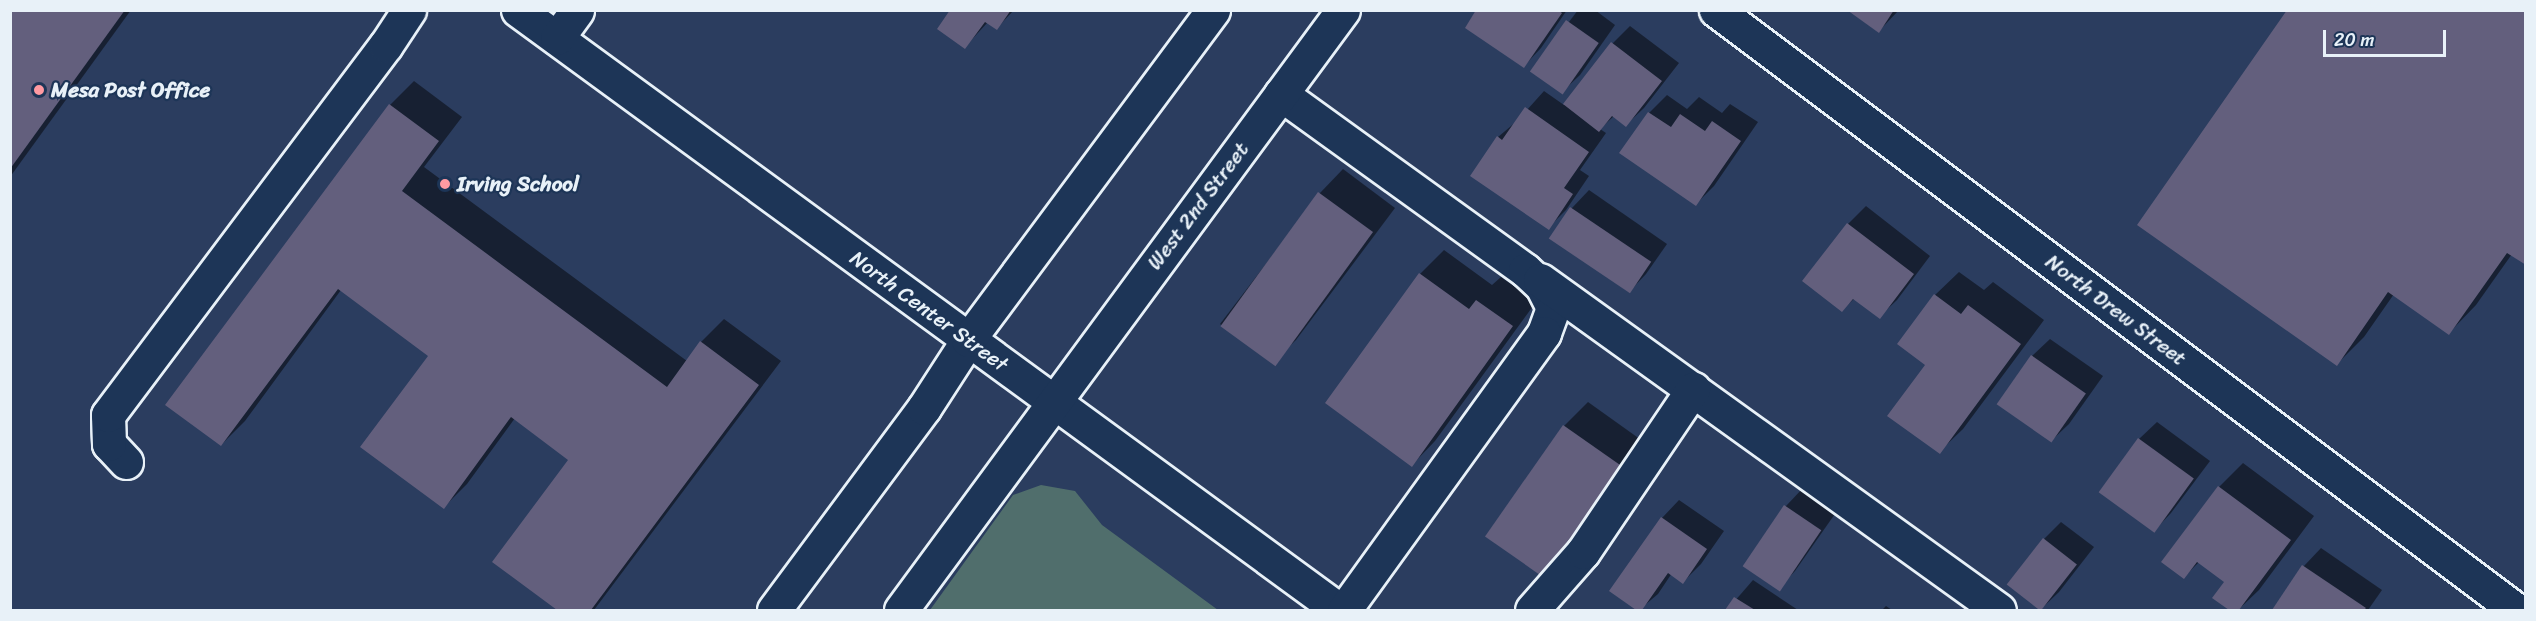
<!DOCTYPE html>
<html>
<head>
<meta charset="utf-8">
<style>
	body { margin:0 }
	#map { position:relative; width:2536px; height:621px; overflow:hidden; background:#2b3d5f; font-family:Sriracha,sans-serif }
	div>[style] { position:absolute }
	.green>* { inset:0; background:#506e6c }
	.shadow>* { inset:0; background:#0007 }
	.building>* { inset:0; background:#635f7d; transform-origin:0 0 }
	.roads { filter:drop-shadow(2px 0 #e8f1f8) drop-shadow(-2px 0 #e8f1f8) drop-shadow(0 2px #e8f1f8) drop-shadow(0 -2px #e8f1f8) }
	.minor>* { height:33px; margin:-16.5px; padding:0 16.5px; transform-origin:16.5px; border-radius:16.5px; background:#1d3557 }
	.dots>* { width:16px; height:16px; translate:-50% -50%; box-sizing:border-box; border:3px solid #1d3557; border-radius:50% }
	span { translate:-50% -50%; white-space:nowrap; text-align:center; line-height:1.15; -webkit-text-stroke:4.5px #1d3557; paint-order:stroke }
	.poi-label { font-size:21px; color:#e8f1f8; font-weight:700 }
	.left { translate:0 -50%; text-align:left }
	.street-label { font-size:21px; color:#e8f1f8 }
	.frame { position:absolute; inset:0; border:12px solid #e8f1f8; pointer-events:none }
	.scale { position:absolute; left:2323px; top:30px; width:123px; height:27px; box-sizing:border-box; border:3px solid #e8f1f8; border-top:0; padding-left:8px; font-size:18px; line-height:21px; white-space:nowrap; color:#e8f1f8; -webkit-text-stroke:4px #1d3557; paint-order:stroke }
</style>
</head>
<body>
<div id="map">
	<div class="green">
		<i style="clip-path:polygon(1041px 485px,1075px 491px,1102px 525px,1218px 610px,930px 610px,1013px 495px)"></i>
	</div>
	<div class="shadow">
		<i style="clip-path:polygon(10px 10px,131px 10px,10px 177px)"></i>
		<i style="clip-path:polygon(952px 10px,1014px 10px,997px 28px,988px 22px,965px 47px)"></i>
		<i style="clip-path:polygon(1478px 10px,1567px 10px,1541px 48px,1524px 66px)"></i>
		<i style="clip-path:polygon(1578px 10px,1595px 10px,1615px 25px,1580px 75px,1562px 92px,1532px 71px)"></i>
		<i style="clip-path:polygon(1849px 10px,1899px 10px,1879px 31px)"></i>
		<i style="clip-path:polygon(2288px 10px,2512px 254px,2476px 305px,2449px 333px,2394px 294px,2364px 337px,2337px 364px)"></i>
		<i style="clip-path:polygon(1630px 26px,1679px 63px,1644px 108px,1626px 125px,1614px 116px,1600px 129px,1606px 133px,1580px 170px,1589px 176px,1566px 210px,1548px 228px,1498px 137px,1517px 121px,1544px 91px,1564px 105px,1613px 43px)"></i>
		<i style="clip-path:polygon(414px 81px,462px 117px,424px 167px,687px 361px,701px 342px,724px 319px,781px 361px,594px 610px,560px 610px,494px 562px,570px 460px,515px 418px,467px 484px,444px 507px,430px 356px,341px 290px,245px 421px,221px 445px,167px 405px,390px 105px)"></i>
		<i style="clip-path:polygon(1667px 95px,1687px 109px,1699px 97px,1722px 113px,1730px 104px,1758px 122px,1714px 186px,1696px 204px,1649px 113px)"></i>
		<i style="clip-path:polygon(1343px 169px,1395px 208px,1296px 340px,1272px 363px,1220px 324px,1320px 193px)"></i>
		<i style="clip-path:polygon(1589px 190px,1667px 244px,1646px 274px,1629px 292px,1551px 238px,1572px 208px)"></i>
		<i style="clip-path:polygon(1866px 206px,1930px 256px,1897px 300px,1879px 317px,1855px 298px,1842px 310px,1804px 281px,1848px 224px)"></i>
		<i style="clip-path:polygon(1444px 250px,1492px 285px,1501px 277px,1536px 302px,1435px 441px,1412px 465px,1327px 403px,1420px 274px)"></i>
		<i style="clip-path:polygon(1959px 272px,1984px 290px,1993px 282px,2044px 320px,1963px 429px,1939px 452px,1927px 365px,1935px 295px)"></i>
		<i style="clip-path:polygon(2050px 339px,2103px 376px,2069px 424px,2051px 441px,2032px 356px)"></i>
		<i style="clip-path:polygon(1588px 402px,1644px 442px,1566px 552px,1542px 575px,1487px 535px,1564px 426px)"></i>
		<i style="clip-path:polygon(2157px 422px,2210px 461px,2171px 513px,2154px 531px,2139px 439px)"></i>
		<i style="clip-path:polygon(2243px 463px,2314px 516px,2259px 590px,2238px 610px,2231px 610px,2214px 598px,2226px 582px,2199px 562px,2184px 577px,2163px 562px,2219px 487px)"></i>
		<i style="clip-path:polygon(1803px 488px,1837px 511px,1795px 571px,1778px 589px,1744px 566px,1786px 506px)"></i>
		<i style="clip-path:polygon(1679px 500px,1724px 531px,1701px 564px,1683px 582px,1672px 573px,1658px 594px,1639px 610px,1611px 591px,1662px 518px)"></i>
		<i style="clip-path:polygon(2061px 522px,2094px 547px,2059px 592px,2041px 609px,2009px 585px,2044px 539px)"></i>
		<i style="clip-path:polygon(2321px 548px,2382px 590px,2368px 610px,2273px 610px,2304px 566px)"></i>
		<i style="clip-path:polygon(1753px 580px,1798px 610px,1727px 610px)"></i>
		<i style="clip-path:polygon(1886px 606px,1892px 610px,1882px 610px)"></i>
	</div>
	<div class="building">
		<i style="clip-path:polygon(10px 10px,125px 10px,10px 169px)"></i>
		<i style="clip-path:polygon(950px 10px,1011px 10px,997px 30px,985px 22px,965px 49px,937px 29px)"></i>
		<i style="clip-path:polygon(1476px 10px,1558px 10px,1562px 13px,1524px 68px,1465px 28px)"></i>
		<i style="clip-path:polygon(1847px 10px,1894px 10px,1879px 33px)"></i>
		<i style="clip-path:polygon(2287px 10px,2526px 10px,2526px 265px,2507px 253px,2449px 335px,2388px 292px,2337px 366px,2137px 225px)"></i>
		<i style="left:1566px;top:20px;width:40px;height:63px;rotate:35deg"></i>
		<i style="clip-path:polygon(1611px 42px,1662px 81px,1626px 127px,1612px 116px,1599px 132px,1563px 104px)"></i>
		<i style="clip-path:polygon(389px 104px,439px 141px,402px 191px,667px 387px,700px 341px,759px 385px,591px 610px,557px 610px,492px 562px,568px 460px,511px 417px,444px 509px,360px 447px,428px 356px,338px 289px,221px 446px,165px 405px)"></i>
		<i style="clip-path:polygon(1525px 107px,1589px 152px,1564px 188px,1573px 194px,1549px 230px,1470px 176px,1497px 136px,1502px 140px)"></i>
		<i style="clip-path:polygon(1648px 112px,1671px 127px,1680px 114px,1705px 131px,1712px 121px,1741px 141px,1696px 206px,1619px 153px)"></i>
		<i style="left:1318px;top:192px;width:68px;height:166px;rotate:36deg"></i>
		<i style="left:1570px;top:207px;width:98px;height:38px;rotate:34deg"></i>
		<i style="clip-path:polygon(1847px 223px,1914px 274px,1880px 319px,1853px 299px,1842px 312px,1802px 281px)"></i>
		<i style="clip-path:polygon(1419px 273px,1469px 309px,1476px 300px,1513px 326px,1412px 467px,1325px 403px)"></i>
		<i style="clip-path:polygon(1934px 294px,1961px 314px,1968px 305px,2021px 344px,1940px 454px,1887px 416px,1925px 365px,1897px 344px)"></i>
		<i style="left:2031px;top:355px;width:67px;height:60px;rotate:35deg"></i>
		<i style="left:1563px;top:425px;width:71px;height:136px;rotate:35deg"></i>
		<i style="left:2138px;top:438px;width:69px;height:67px;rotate:36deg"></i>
		<i style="clip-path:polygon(2218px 486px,2291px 540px,2239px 610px,2229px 610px,2212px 598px,2224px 582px,2197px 562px,2184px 579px,2161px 562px)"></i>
		<i style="left:1784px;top:505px;width:45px;height:74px;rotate:34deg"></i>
		<i style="clip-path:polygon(1661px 517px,1707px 549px,1683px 584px,1668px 573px,1642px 610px,1636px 610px,1609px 591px)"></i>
		<i style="left:2043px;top:538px;width:43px;height:59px;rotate:38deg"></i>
		<i style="clip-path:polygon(2302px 565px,2366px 608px,2364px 610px,2272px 610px)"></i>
		<i style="clip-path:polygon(1734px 597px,1755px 610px,1725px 610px)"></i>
	</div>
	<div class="roads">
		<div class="minor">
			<i style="left:518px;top:10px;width:1017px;rotate:36.16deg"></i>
			<i style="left:1716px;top:10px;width:1000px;rotate:36.87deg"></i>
			<i style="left:557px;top:38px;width:34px;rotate:-54deg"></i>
			<i style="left:1281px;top:94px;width:301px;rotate:35.8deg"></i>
			<i style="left:1525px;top:270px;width:23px;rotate:43deg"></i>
			<i style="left:1542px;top:286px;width:25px;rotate:63deg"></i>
			<i style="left:1553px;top:308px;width:27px;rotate:110deg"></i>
			<i style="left:1544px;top:333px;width:342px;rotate:125.8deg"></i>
			<i style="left:1540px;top:280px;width:565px;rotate:35.71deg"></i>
			<i style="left:126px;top:462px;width:25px;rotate:-133deg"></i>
			<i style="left:109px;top:444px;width:29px;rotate:-92deg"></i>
			<i style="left:108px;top:415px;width:463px;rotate:-53.1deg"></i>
			<i style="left:386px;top:45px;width:42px;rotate:-56.7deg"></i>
			<i style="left:774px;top:610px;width:252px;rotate:-53.4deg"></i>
			<i style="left:924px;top:408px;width:81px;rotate:-57.1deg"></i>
			<i style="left:968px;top:340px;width:411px;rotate:-53.4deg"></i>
			<i style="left:901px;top:610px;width:745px;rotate:-53.62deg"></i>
			<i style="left:1532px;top:610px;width:77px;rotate:-48.7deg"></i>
			<i style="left:1583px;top:552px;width:197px;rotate:-56deg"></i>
		</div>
	</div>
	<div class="dots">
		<i style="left:39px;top:90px;background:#ff9aa2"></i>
		<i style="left:445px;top:184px;background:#ff9aa2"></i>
	</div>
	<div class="poi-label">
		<span class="left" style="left:51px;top:90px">Mesa Post Office</span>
		<span class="left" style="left:457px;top:184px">Irving School</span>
	</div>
	<div class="street-label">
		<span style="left:1198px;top:206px;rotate:-53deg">West 2nd Street</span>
		<span style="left:2116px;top:310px;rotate:37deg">North Drew Street</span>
		<span style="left:929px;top:311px;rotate:36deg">North Center Street</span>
	</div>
	<div class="frame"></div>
	<div class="scale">20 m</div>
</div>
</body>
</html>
